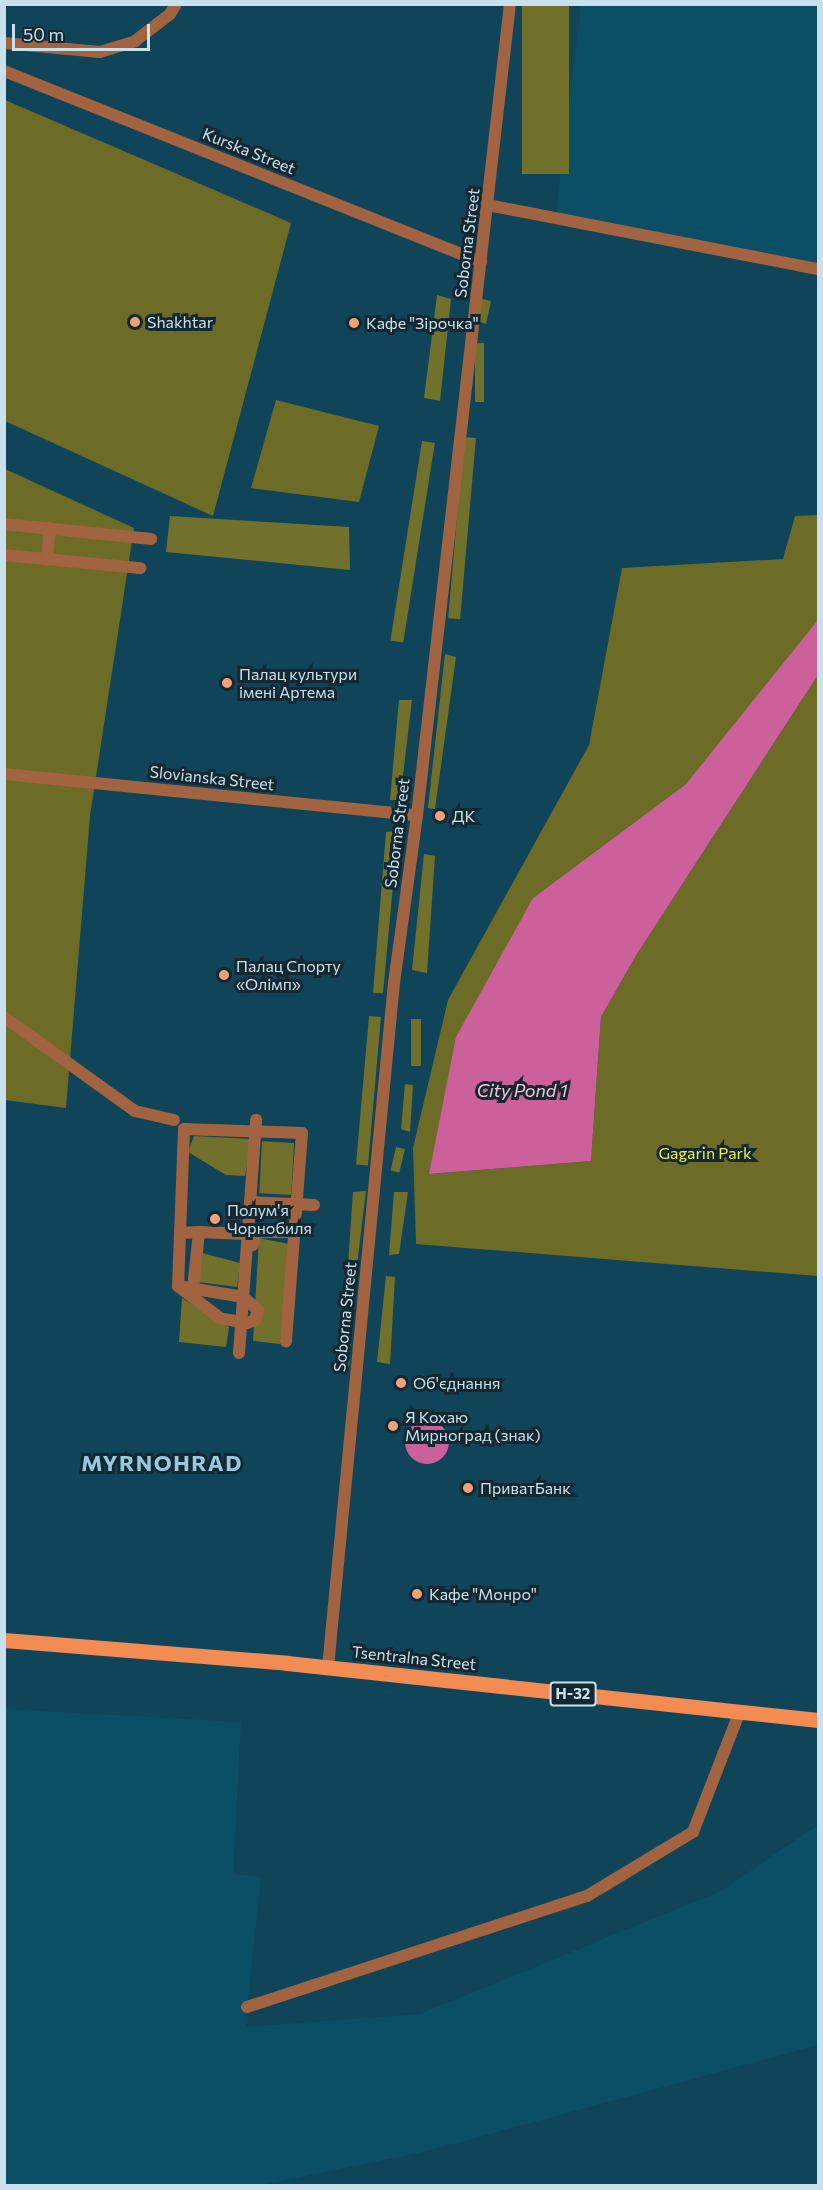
<!DOCTYPE html>
<html>
<head>
<meta charset="utf-8">
<style>
	body { margin:0 }
	#map { position:relative; width:823px; height:2190px; overflow:hidden; background:#104458; font-family:Commissioner,sans-serif }
	div>[style] { position:absolute }
	.built>* { inset:0; background:#0b4f66 }
	.green>* { inset:0; background:#6d6c26 }
	.forest>* { inset:0; background:#72712c; transform-origin:0 0 }
	.water>* { inset:0; background:#cb609b }
	.round { border-radius:50% }
	.pedestrian>* { height:12px; margin:-6px; padding:0 6px; transform-origin:6px; border-radius:6px; background:#a26341 }
	.minor>* { height:12px; margin:-6px; padding:0 6px; transform-origin:6px; border-radius:6px; background:#a26341 }
	.tertiary>* { height:12px; margin:-6px; padding:0 6px; transform-origin:6px; border-radius:6px; background:#a26341 }
	.primary>* { height:15px; margin:-7.5px; padding:0 7.5px; transform-origin:7.5px; border-radius:7.5px; background:#f28c53 }
	.dots>* { width:16px; height:16px; translate:-50% -50%; box-sizing:border-box; border:3px solid #132831; border-radius:50% }
	span { translate:-50% -50%; white-space:nowrap; text-align:center; line-height:1.15; -webkit-text-stroke:6px #132831; paint-order:stroke }
	.shield-label span { padding:2px 4px; background:#132831; border:2px solid; border-radius:4px; -webkit-text-stroke-width:0 }
	.shield-label { font-size:15px; color:#c8e1ed; font-weight:700 }
	.street-label { font-size:16px; color:#c8e1ed }
	.poi-label { font-size:16px; color:#c8e1ed }
	.left { translate:0 -50%; text-align:left }
	.park-label { font-size:16px; color:#f0ec40 }
	.water-label { font-size:18px; color:#fcc4df; font-style:italic }
	.district-label { font-size:22px; color:#96c9e1; font-weight:700; letter-spacing:1.5px }
	.frame { position:absolute; inset:0; border:6px solid #c8e1ed; pointer-events:none }
	.scale { position:absolute; left:12px; top:24px; width:138px; height:27px; box-sizing:border-box; border:3px solid #c8e1ed; border-top:0; padding-left:8px; font-size:18px; line-height:21px; white-space:nowrap; color:#c8e1ed; -webkit-text-stroke:4px #132831; paint-order:stroke }
</style>
</head>
<body>
<div id="map">
	<div class="built">
		<i style="clip-path:polygon(581px 5px,818px 5px,818px 264px,556px 213px)"></i>
		<i style="clip-path:polygon(4px 1709px,241px 1722px,233px 1874px,261px 1877px,245px 2027px,420px 2014px,721px 1891px,818px 1825px,818px 2045px,423px 2152px,261px 2185px,5px 2185px)"></i>
	</div>
	<div class="green">
		<i style="clip-path:polygon(5px 100px,291px 223px,213px 516px,5px 421px)"></i>
		<i style="clip-path:polygon(276px 400px,379px 426px,359px 502px,251px 488px)"></i>
		<i style="clip-path:polygon(5px 469px,134px 528px,90px 816px,66px 1108px,5px 1100px)"></i>
		<i style="clip-path:polygon(818px 494px,817px 625px,686px 784px,533px 898px,430px 1174px,591px 1161px,601px 1017px,637px 954px,818px 675px,818px 1276px,416px 1244px,413px 1148px,448px 1000px,589px 745px,622px 568px,783px 559px,795px 516px,817px 515px)"></i>
	</div>
	<div class="forest">
		<i style="left:522px;top:5px;width:47px;height:169px"></i>
		<i style="clip-path:polygon(437px 295px,451px 299px,440px 401px,424px 398px)"></i>
		<i style="clip-path:polygon(479px 298px,491px 301px,486px 324px,478px 321px)"></i>
		<i style="left:475px;top:343px;width:9px;height:59px"></i>
		<i style="left:464px;top:437px;width:12px;height:182px;rotate:5deg"></i>
		<i style="left:422px;top:441px;width:13px;height:202px;rotate:9deg"></i>
		<i style="clip-path:polygon(170px 516px,349px 527px,350px 570px,166px 552px)"></i>
		<i style="clip-path:polygon(445px 654px,456px 657px,435px 809px,428px 808px)"></i>
		<i style="clip-path:polygon(399px 700px,412px 700px,400px 800px,390px 800px)"></i>
		<i style="clip-path:polygon(398px 831px,383px 993px,373px 993px,386px 832px)"></i>
		<i style="clip-path:polygon(424px 854px,435px 856px,427px 973px,412px 970px)"></i>
		<i style="left:369px;top:1016px;width:12px;height:149px;rotate:5deg"></i>
		<i style="left:411px;top:1019px;width:10px;height:47px"></i>
		<i style="clip-path:polygon(405px 1084px,413px 1085px,410px 1132px,401px 1129px)"></i>
		<i style="clip-path:polygon(194px 1136px,252px 1139px,245px 1176px,226px 1175px,188px 1152px)"></i>
		<i style="left:294px;top:1143px;width:52px;height:32px;rotate:93deg"></i>
		<i style="left:396px;top:1147px;width:9px;height:24px;rotate:13deg"></i>
		<i style="clip-path:polygon(366px 1191px,357px 1265px,348px 1264px,353px 1192px)"></i>
		<i style="clip-path:polygon(394px 1192px,408px 1192px,399px 1254px,389px 1255px)"></i>
		<i style="clip-path:polygon(259px 1238px,289px 1244px,280px 1344px,253px 1341px)"></i>
		<i style="clip-path:polygon(202px 1253px,240px 1263px,237px 1287px,198px 1282px)"></i>
		<i style="clip-path:polygon(345px 1275px,355px 1275px,349px 1368px,336px 1366px)"></i>
		<i style="clip-path:polygon(386px 1276px,395px 1277px,390px 1364px,377px 1362px)"></i>
		<i style="clip-path:polygon(182px 1298px,229px 1327px,226px 1347px,179px 1342px)"></i>
	</div>
	<div class="water">
		<i style="clip-path:polygon(818px 620px,818px 675px,637px 954px,601px 1017px,591px 1161px,429px 1174px,456px 1037px,533px 898px,686px 784px)"></i>
		<i class="round" style="left:405px;top:1420px;width:44px;height:44px"></i>
	</div>
	<div class="pedestrian">
		<i style="left:4px;top:524px;width:148px;rotate:5.8deg"></i>
		<i style="left:4px;top:555px;width:137px;rotate:5.5deg"></i>
		<i style="left:47px;top:560px;width:32px;rotate:-85deg"></i>
		<i style="left:4px;top:1017px;width:161px;rotate:35.7deg"></i>
		<i style="left:135px;top:1111px;width:40px;rotate:13deg"></i>
		<i style="left:250px;top:1202px;width:64px;rotate:2.7deg"></i>
		<i style="left:199px;top:1232px;width:48px;rotate:2.4deg"></i>
		<i style="left:180px;top:1233px;width:19px;rotate:-3deg"></i>
		<i style="left:199px;top:1232px;width:57px;rotate:96deg"></i>
		<i style="left:253px;top:1245px;width:13px;rotate:-86deg"></i>
		<i style="left:254px;top:1232px;width:43px"></i>
		<i style="left:178px;top:1286px;width:66px;rotate:9.6deg"></i>
		<i style="left:243px;top:1297px;width:20px;rotate:41deg"></i>
		<i style="left:258px;top:1310px;width:10px;rotate:107deg"></i>
		<i style="left:255px;top:1320px;width:9px;rotate:159deg"></i>
		<i style="left:247px;top:1323px;width:27px;rotate:-170deg"></i>
		<i style="left:220px;top:1318px;width:53px;rotate:-142.7deg"></i>
		<i style="left:178px;top:1286px;width:157px;rotate:-87.8deg"></i>
		<i style="left:184px;top:1129px;width:118px;rotate:1.9deg"></i>
		<i style="left:302px;top:1133px;width:209px;rotate:94.4deg"></i>
		<i style="left:239px;top:1353px;width:234px;rotate:-85.8deg"></i>
	</div>
	<div class="minor">
		<i style="left:4px;top:43px;width:96px;rotate:5.4deg"></i>
		<i style="left:100px;top:52px;width:37px;rotate:-17deg"></i>
		<i style="left:135px;top:41px;width:44px;rotate:-37.6deg"></i>
		<i style="left:170px;top:14px;width:12px;rotate:-59deg"></i>
		<i style="left:4px;top:71px;width:514px;rotate:21.82deg"></i>
		<i style="left:488px;top:205px;width:336px;rotate:11deg"></i>
		<i style="left:4px;top:774px;width:415px;rotate:5.7deg"></i>
		<i style="left:247px;top:2007px;width:358px;rotate:-18.1deg"></i>
		<i style="left:587px;top:1896px;width:124px;rotate:-31.1deg"></i>
		<i style="left:693px;top:1832px;width:130px;rotate:-68.8deg"></i>
	</div>
	<div class="tertiary">
		<i style="left:328px;top:1667px;width:687px;rotate:-84.49deg"></i>
		<i style="left:394px;top:983px;width:170px;rotate:-82.2deg"></i>
		<i style="left:417px;top:815px;width:816px;rotate:-83.46deg"></i>
	</div>
	<div class="primary">
		<i style="left:4px;top:1640px;width:284px;rotate:4.6deg"></i>
		<i style="left:287px;top:1663px;width:534px;rotate:6.13deg"></i>
	</div>
	<div class="dots">
		<i style="left:135px;top:322px;background:#f0a279"></i>
		<i style="left:354px;top:323px;background:#f0a279"></i>
		<i style="left:227px;top:683px;background:#f0a279"></i>
		<i style="left:440px;top:816px;background:#f0a279"></i>
		<i style="left:224px;top:975px;background:#f0a279"></i>
		<i style="left:215px;top:1219px;background:#f0a279"></i>
		<i style="left:401px;top:1383px;background:#f0a279"></i>
		<i style="left:393px;top:1426px;background:#f0a279"></i>
		<i style="left:468px;top:1488px;background:#f0a279"></i>
		<i style="left:417px;top:1594px;background:#f0a279"></i>
	</div>
	<div class="shield-label">
		<span style="left:573px;top:1694px">Н-32</span>
	</div>
	<div class="street-label">
		<span style="left:249px;top:151px;rotate:22deg">Kurska Street</span>
		<span style="left:467px;top:243px;rotate:-83deg">Soborna Street</span>
		<span style="left:212px;top:778px;rotate:6deg">Slovianska Street</span>
		<span style="left:397px;top:833px;rotate:-83deg">Soborna Street</span>
		<span style="left:345px;top:1317px;rotate:-84deg">Soborna Street</span>
		<span style="left:414px;top:1658px;rotate:6deg">Tsentralna Street</span>
	</div>
	<div class="poi-label">
		<span class="left" style="left:147px;top:322px">Shakhtar</span>
		<span class="left" style="left:366px;top:323px">Кафе "Зірочка"</span>
		<span class="left" style="left:239px;top:683px">Палац культури<br>імені Артема</span>
		<span class="left" style="left:452px;top:816px">ДК</span>
		<span class="left" style="left:236px;top:975px">Палац Спорту<br>«Олімп»</span>
		<span class="left" style="left:227px;top:1219px">Полум'я<br>Чорнобиля</span>
		<span class="left" style="left:413px;top:1383px">Об'єднання</span>
		<span class="left" style="left:405px;top:1426px">Я Кохаю<br>Мирноград (знак)</span>
		<span class="left" style="left:480px;top:1488px">ПриватБанк</span>
		<span class="left" style="left:429px;top:1594px">Кафе "Монро"</span>
	</div>
	<div class="park-label">
		<span style="left:705px;top:1153px">Gagarin Park</span>
	</div>
	<div class="water-label">
		<span style="left:522px;top:1090px">City Pond 1</span>
	</div>
	<div class="district-label">
		<span style="left:162px;top:1463px">MYRNOHRAD</span>
	</div>
	<div class="frame"></div>
	<div class="scale">50 m</div>
</div>
</body>
</html>
